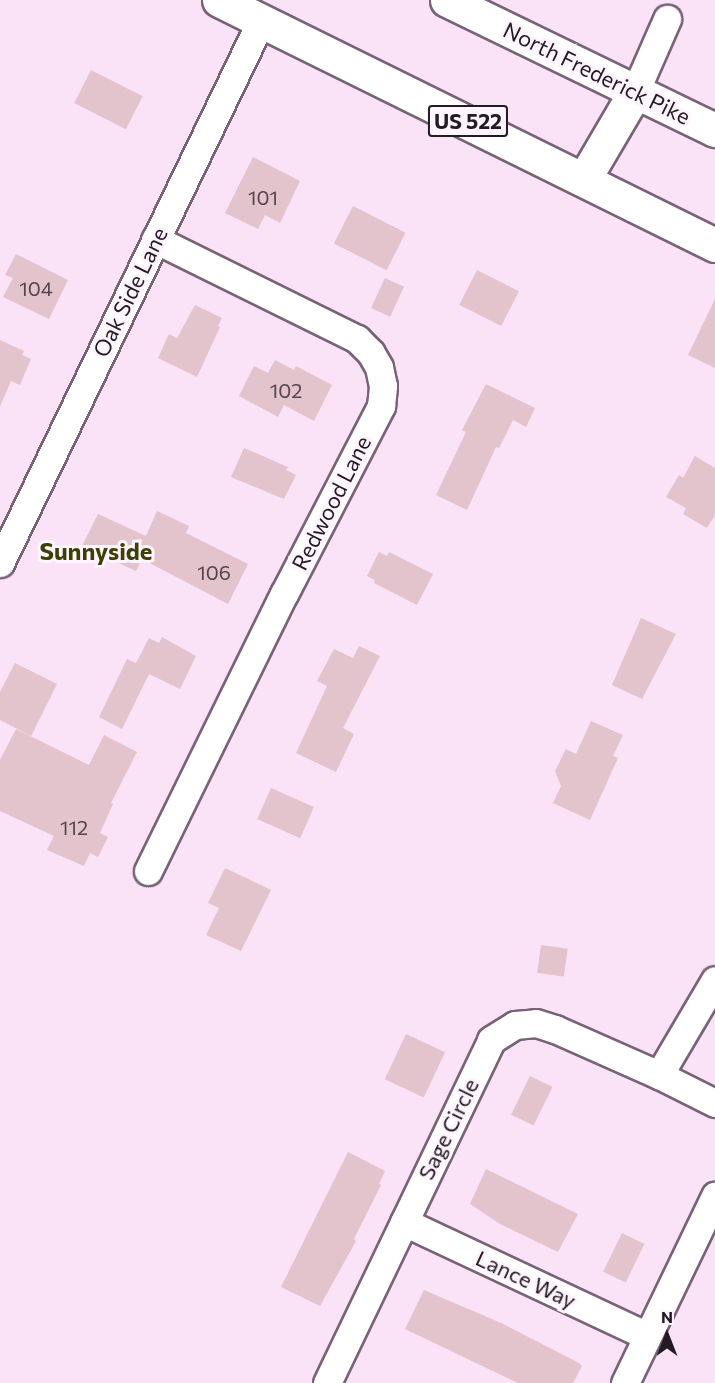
<!DOCTYPE html>
<style>
body{margin:0}
#map{position:relative;width:715px;height:1383px;overflow:hidden;background:#fae2f7;font-family:Commissioner,sans-serif}
div>[style]{position:absolute}
[style*='--x']{left:calc(var(--x)*1px);top:calc(var(--y)*1px);width:calc(var(--w)*1px);rotate:calc(var(--a)*1deg)}
.building>*{inset:0;background:#e3c3cc;transform-origin:0 0}
.roads{filter:drop-shadow(2px 0 #786376) drop-shadow(-2px 0 #786376) drop-shadow(0 2px #786376) drop-shadow(0 -2px #786376)}
.minor>*{height:27px;margin:-13.5px;padding:0 13.5px;transform-origin:13.5px;border-radius:13.5px;background:#fff}
.major>*{height:33px;margin:-16.5px;padding:0 16.5px;transform-origin:16.5px;border-radius:16.5px;background:#fff}
span{translate:-50% -50%;white-space:nowrap;text-align:center;line-height:1.15;-webkit-text-stroke:6px #fef4fd;paint-order:stroke}
.number-label{font-size:20px;color:#53444c}
.number-label span{-webkit-text-stroke-width:0}
.shield-label span{padding:2px 4px;background:#fef4fd;border:2px solid;border-radius:4px;-webkit-text-stroke-width:0}
.shield-label{font-size:21px;color:#231a22;font-weight:700}
.street-label{font-size:22px;color:#231a22}
.neighbourhood-label{font-size:24px;color:#3b4103;font-weight:700}
.north{position:absolute;left:637px;top:1305px;width:60px;height:60px;-webkit-text-stroke:4px #fef4fd;paint-order:stroke;rotate:0deg;font-size:16px;font-weight:700;line-height:24px;text-align:center;color:#231a22}
.north::after{content:'';display:block;margin:auto;width:21px;height:27px;background:#231a22;clip-path:polygon(50% 0,100% 100%,50% 72%,0 100%)}
</style>
<div id="map">
<div class="building">
<div style="left:91px;top:70px;width:58px;height:37px;rotate:27deg"></div>
<div style="clip-path:polygon(253px 157px,300px 181px,280px 223px,265px 215px,258px 229px,225px 213px)"></div>
<div style="left:353px;top:206px;width:59px;height:42px;rotate:27deg"></div>
<div style="clip-path:polygon(16px 254px,68px 280px,49px 319px,3px 297px,13px 278px,5px 275px)"></div>
<div style="left:477px;top:270px;width:47px;height:39px;rotate:27deg"></div>
<div style="left:385px;top:278px;width:21px;height:33px;rotate:25deg"></div>
<div style="clip-path:polygon(715px 299px,715px 368px,688px 355px)"></div>
<div style="clip-path:polygon(195px 305px,222px 318px,218px 326px,220px 327px,197px 377px,158px 358px,169px 334px,177px 338px)"></div>
<div style="clip-path:polygon(0 340px,24px 351px,22px 355px,31px 359px,20px 385px,11px 381px,0 406px)"></div>
<div style="clip-path:polygon(275px 360px,294px 370px,296px 366px,332px 385px,314px 421px,284px 405px,278px 417px,239px 396px,254px 366px,268px 373px)"></div>
<div style="clip-path:polygon(486px 384px,535px 408px,526px 427px,513px 420px,499px 448px,496px 447px,467px 510px,436px 495px,466px 432px,462px 430px)"></div>
<div style="clip-path:polygon(244px 448px,288px 467px,286px 470px,296px 475px,284px 499px,231px 477px)"></div>
<div style="clip-path:polygon(695px 456px,715px 468px,715px 515px,707px 528px,683px 514px,686px 508px,666px 497px,679px 475px,683px 478px)"></div>
<div style="clip-path:polygon(157px 511px,189px 526px,186px 533px,248px 564px,228px 604px,142px 559px,136px 571px,82px 546px,98px 514px,146px 536px)"></div>
<div style="clip-path:polygon(379px 552px,387px 556px,389px 552px,433px 574px,417px 605px,374px 583px,375px 580px,367px 576px)"></div>
<div style="clip-path:polygon(641px 618px,676px 634px,642px 699px,612px 685px)"></div>
<div style="clip-path:polygon(162px 637px,196px 656px,180px 689px,149px 674px,122px 729px,99px 717px,127px 659px,136px 663px,149px 638px,159px 643px)"></div>
<div style="clip-path:polygon(359px 646px,380px 656px,343px 728px,354px 734px,336px 772px,296px 753px,327px 686px,317px 681px,334px 649px,353px 658px)"></div>
<div style="clip-path:polygon(15px 663px,57px 684px,31px 736px,0 720px,0 692px)"></div>
<div style="clip-path:polygon(591px 721px,623px 735px,613px 756px,618px 758px,590px 820px,553px 803px,561px 786px,555px 771px,566px 749px,576px 754px)"></div>
<div style="clip-path:polygon(16px 729px,89px 765px,104px 735px,137px 752px,111px 803px,113px 804px,100px 833px,108px 837px,98px 857px,90px 853px,84px 866px,47px 850px,54px 836px,0 811px,0 760px)"></div>
<div style="left:271px;top:788px;width:47px;height:34px;rotate:24deg"></div>
<div style="clip-path:polygon(225px 868px,271px 890px,241px 951px,206px 935px,219px 908px,208px 903px)"></div>
<div style="left:541px;top:945px;width:27px;height:28px;rotate:8deg"></div>
<div style="left:406px;top:1034px;width:43px;height:50px;rotate:25deg"></div>
<div style="left:530px;top:1076px;width:25px;height:43px;rotate:26deg"></div>
<div style="clip-path:polygon(348px 1152px,385px 1171px,379px 1184px,381px 1185px,354px 1239px,356px 1241px,320px 1306px,281px 1287px)"></div>
<div style="clip-path:polygon(486px 1169px,578px 1214px,558px 1252px,500px 1224px,470px 1204px)"></div>
<div style="left:622px;top:1233px;width:25px;height:43px;rotate:26deg"></div>
<div style="clip-path:polygon(424px 1290px,501px 1323px,579px 1363px,582px 1366px,573px 1383px,518px 1383px,405px 1329px)"></div>
</div>
<div class="roads">
<div class="minor">
<div style="--x:635;--y:92;--w:80;--a:-66.3"></div>
<div style="--x:0;--y:563;--w:602;--a:-64.29"></div>
<div style="--x:148;--y:871;--w:309;--a:-63.9"></div>
<div style="--x:284;--y:594;--w:212;--a:-62.7"></div>
<div style="--x:381;--y:406;--w:20;--a:-84"></div>
<div style="--x:383;--y:386;--w:19;--a:-102"></div>
<div style="--x:379;--y:367;--w:16;--a:-120"></div>
<div style="--x:371;--y:353;--w:20;--a:-135"></div>
<div style="--x:357;--y:339;--w:225;--a:-153.7"></div>
<div style="--x:659;--y:1075;--w:110;--a:-59.5"></div>
<div style="--x:404;--y:1222;--w:268;--a:25.1"></div>
<div style="--x:327;--y:1383;--w:380;--a:-64.4"></div>
<div style="--x:491;--y:1040;--w:28;--a:-32"></div>
<div style="--x:515;--y:1025;--w:21;--a:-5"></div>
<div style="--x:536;--y:1023;--w:20;--a:18"></div>
<div style="--x:555;--y:1029;--w:114;--a:23.9"></div>
<div style="--x:659;--y:1075;--w:63;--a:26.6"></div>
<div style="--x:625;--y:1383;--w:208;--a:-64.3"></div>
</div>
<div class="major">
<div style="--x:219;--y:0;--w:553;--a:26.29"></div>
<div style="--x:447;--y:0;--w:298;--a:25.9"></div>
<div style="--x:584;--y:179;--w:101;--a:-59.6"></div>
</div>
</div>
<div class="number-label">
<span style="left:263px;top:197px">101</span>
<span style="left:36px;top:288px">104</span>
<span style="left:286px;top:390px">102</span>
<span style="left:214px;top:572px">106</span>
<span style="left:74px;top:827px">112</span>
</div>
<div class="shield-label">
<span style="left:468px;top:121px">US 522</span>
</div>
<div class="street-label">
<span style="left:597px;top:73px;rotate:26deg">North Frederick Pike</span>
<span style="left:130px;top:292px;rotate:-64deg">Oak Side Lane</span>
<span style="left:331px;top:503px;rotate:-63deg">Redwood Lane</span>
<span style="left:448px;top:1129px;rotate:-64deg">Sage Circle</span>
<span style="left:526px;top:1279px;rotate:25deg">Lance Way</span>
</div>
<div class="neighbourhood-label">
<span style="left:96px;top:551px">Sunnyside</span>
</div>
<div class="north">N</div>
</div>
